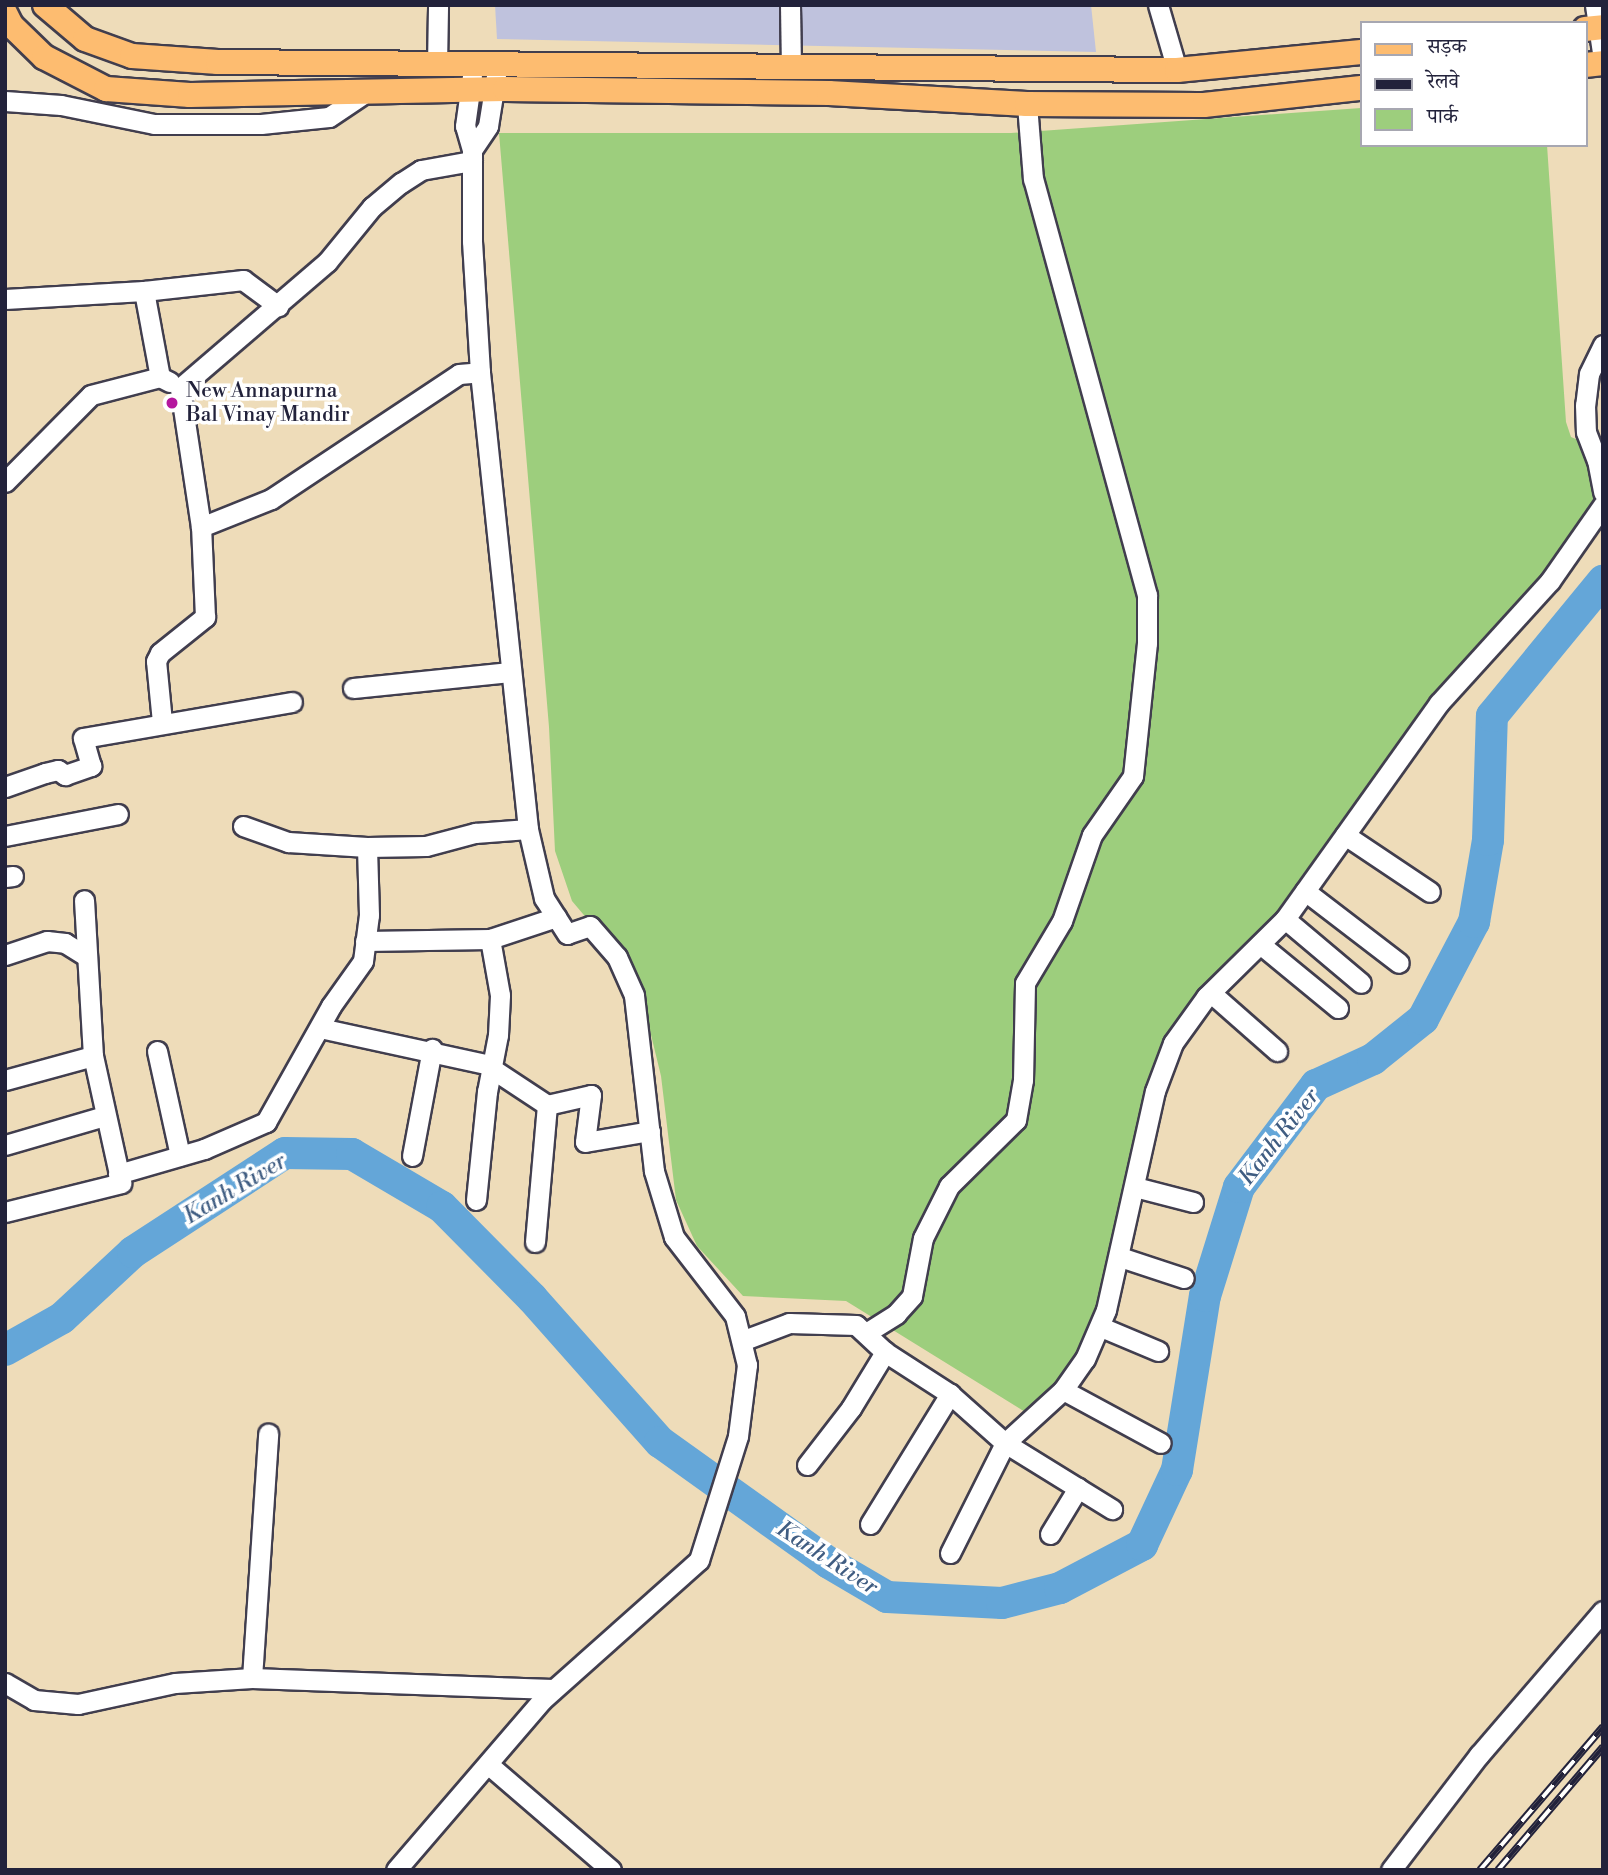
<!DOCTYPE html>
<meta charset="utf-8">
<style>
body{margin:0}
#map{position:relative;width:1608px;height:1875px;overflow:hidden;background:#eedcb9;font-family:"Libre Bodoni","Noto Serif Devanagari",serif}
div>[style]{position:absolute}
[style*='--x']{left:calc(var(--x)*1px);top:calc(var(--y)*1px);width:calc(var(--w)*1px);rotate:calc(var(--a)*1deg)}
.industrial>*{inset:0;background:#bfc2dd}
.green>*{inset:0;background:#9dce7d}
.river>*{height:32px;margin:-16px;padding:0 16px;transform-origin:16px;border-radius:16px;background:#64a6d8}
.roads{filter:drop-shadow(2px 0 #413e4e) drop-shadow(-2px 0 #413e4e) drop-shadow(0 2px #413e4e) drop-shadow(0 -2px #413e4e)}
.minor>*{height:19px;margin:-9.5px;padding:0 9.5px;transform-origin:9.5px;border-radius:9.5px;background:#fff}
.major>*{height:24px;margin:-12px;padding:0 12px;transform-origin:12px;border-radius:12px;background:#fdbc70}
.rail>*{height:8px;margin-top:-4px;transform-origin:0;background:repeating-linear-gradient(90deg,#fff 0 16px,#22223b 0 32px);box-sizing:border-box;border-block:2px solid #22223b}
.dots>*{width:19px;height:19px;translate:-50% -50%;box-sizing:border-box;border:4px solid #fff;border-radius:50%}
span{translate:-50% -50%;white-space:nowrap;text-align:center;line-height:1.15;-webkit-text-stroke:7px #fff;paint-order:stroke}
.poi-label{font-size:21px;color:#22223b}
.left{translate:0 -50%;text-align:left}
.water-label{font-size:23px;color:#405d82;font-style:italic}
.frame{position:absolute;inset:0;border:7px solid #22223b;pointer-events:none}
.legend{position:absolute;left:1360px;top:21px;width:228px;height:126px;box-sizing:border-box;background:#fff;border:2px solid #a7a7b1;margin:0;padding:9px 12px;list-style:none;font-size:21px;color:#22223b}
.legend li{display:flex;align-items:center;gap:14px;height:35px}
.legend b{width:35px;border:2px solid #a7a7b1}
</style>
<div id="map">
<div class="industrial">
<div style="clip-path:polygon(495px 5px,1091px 5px,1096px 52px,497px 39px)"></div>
</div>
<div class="green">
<div style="clip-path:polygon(1361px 108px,1361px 145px,1547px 145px,1566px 422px,1571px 437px,1585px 443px,1603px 513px,1477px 661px,1365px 814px,1190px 1020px,1166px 1084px,1108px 1325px,1030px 1415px,846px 1301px,743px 1296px,697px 1246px,676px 1200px,661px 1076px,644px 1006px,616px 953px,572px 901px,555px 851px,549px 727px,499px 133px,1011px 133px)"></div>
</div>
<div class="river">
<div style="--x:5;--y:1350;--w:65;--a:-29.3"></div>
<div style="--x:62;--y:1318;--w:97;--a:-42.9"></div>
<div style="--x:133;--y:1252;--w:181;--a:-33.1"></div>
<div style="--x:285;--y:1153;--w:67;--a:0.9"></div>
<div style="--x:352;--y:1154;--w:104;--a:30.5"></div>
<div style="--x:442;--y:1207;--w:128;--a:45.3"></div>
<div style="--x:532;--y:1298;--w:193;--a:48.4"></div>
<div style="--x:660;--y:1442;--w:208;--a:35.6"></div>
<div style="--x:829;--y:1563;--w:67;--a:30.4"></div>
<div style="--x:887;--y:1597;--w:115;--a:3"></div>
<div style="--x:1002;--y:1603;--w:60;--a:-14.5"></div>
<div style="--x:1060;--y:1588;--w:93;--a:-27.7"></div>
<div style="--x:1142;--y:1545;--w:83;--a:-65"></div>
<div style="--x:1177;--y:1470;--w:176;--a:-80.9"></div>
<div style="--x:1205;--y:1296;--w:114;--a:-72.7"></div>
<div style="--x:1239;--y:1187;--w:128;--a:-53"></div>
<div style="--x:1316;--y:1085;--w:63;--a:-24.5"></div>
<div style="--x:1373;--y:1059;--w:64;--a:-38.7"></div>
<div style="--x:1423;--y:1019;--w:110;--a:-62.3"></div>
<div style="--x:1474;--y:922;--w:83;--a:-80.3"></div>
<div style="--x:1488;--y:840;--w:124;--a:-88.2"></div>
<div style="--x:1492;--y:716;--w:175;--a:-50.6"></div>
</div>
<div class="roads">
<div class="minor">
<div style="--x:790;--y:5;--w:63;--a:89.1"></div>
<div style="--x:1158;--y:5;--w:68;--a:73.7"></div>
<div style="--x:1595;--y:5;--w:55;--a:81.6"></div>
<div style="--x:437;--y:65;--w:60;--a:-89"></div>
<div style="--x:5;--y:101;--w:56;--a:4.1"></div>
<div style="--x:61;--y:105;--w:95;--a:11.5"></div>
<div style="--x:154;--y:124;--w:107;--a:0"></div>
<div style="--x:261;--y:124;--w:68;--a:-5.9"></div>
<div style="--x:329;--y:117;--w:47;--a:-33.7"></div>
<div style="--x:472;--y:150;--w:29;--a:-56"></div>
<div style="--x:488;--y:126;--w:51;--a:-80.9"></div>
<div style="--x:144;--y:291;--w:100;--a:-6.3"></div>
<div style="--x:243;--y:280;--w:44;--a:36.6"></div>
<div style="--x:5;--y:299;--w:139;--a:-3.3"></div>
<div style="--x:144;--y:291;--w:87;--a:79.5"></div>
<div style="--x:1603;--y:345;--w:32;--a:116"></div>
<div style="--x:1589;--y:374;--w:31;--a:97"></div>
<div style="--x:1585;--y:405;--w:27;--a:88"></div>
<div style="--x:1586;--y:432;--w:30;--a:69"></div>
<div style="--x:1597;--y:460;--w:33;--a:79"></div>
<div style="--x:5;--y:482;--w:122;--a:-45.3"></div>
<div style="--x:91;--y:395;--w:71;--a:-14.6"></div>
<div style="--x:160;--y:377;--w:11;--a:27"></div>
<div style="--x:201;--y:527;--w:75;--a:-21.8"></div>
<div style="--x:271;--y:499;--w:226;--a:-33.6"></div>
<div style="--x:459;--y:374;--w:21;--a:-5"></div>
<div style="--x:353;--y:688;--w:158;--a:-5.8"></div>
<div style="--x:162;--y:722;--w:61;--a:-95.6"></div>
<div style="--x:156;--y:661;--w:9;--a:-63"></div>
<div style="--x:160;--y:653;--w:58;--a:-38.7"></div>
<div style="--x:205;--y:617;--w:90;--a:-92.5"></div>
<div style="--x:201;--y:527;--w:141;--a:-98.6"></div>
<div style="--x:180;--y:388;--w:194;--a:-40.6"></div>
<div style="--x:327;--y:262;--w:71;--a:-50.7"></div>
<div style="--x:372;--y:207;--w:38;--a:-40"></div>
<div style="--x:401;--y:183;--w:24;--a:-33"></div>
<div style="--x:421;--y:170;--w:52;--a:-10"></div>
<div style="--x:5;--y:787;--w:42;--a:-19.3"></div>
<div style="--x:45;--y:773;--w:13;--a:-13"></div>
<div style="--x:58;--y:770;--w:9;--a:36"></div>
<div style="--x:65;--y:775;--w:28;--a:-19"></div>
<div style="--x:91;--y:766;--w:29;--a:-106"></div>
<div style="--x:83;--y:738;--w:212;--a:-9.8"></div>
<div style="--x:243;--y:826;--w:48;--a:19.6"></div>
<div style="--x:288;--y:842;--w:79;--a:3.6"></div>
<div style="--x:1345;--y:835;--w:102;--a:33.8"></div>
<div style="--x:5;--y:836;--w:115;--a:-11"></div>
<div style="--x:5;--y:877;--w:8;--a:-7"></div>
<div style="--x:1305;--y:891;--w:118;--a:37.5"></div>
<div style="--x:1285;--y:919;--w:99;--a:40.1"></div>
<div style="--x:365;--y:941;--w:125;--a:-0.9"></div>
<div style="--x:490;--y:939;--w:70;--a:-18.4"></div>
<div style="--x:1260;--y:944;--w:101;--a:39.4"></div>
<div style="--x:5;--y:955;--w:44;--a:-18.4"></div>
<div style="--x:47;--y:941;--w:18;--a:6"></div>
<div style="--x:65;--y:943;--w:26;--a:32"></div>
<div style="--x:1211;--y:993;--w:88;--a:41.3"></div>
<div style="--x:320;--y:1028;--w:174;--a:12.3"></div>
<div style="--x:157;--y:1051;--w:107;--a:77.6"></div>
<div style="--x:494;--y:1070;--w:64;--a:33.4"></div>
<div style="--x:547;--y:1105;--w:45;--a:-12.8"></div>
<div style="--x:591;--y:1095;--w:47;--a:97.3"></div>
<div style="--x:585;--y:1142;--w:66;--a:-9.6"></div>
<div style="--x:5;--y:1080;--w:91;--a:-15.3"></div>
<div style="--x:5;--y:1145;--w:104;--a:-16.2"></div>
<div style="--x:412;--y:1156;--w:109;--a:-79.4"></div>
<div style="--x:118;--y:1174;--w:90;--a:-16.2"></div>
<div style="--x:204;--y:1149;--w:68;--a:-23.5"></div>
<div style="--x:266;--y:1122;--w:133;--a:-60.7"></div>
<div style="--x:331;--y:1006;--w:55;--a:-54.6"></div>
<div style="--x:363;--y:961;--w:46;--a:-82.6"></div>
<div style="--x:369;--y:915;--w:68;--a:-91.7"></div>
<div style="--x:367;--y:847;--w:59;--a:-1"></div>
<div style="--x:426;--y:846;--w:51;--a:-14.9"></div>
<div style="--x:475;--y:833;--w:53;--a:-4.3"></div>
<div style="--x:1135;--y:1187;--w:60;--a:14.5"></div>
<div style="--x:476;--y:1200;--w:109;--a:-84.2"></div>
<div style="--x:487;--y:1092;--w:58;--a:-79.1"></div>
<div style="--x:498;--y:1035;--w:40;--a:-87.1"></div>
<div style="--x:500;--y:995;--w:57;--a:-100.1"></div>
<div style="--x:5;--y:1212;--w:120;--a:-14"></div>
<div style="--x:121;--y:1183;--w:130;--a:-102.4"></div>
<div style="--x:93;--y:1056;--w:156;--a:-93.3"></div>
<div style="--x:535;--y:1242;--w:138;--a:-85"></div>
<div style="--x:1120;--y:1257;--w:67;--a:18.2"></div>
<div style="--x:1101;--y:1327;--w:62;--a:22.8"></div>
<div style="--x:866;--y:1333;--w:36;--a:-32"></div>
<div style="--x:896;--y:1314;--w:24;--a:-48"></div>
<div style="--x:912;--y:1296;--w:59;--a:-79.3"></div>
<div style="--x:923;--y:1238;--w:58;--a:-63.4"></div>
<div style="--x:949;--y:1186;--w:94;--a:-44.6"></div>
<div style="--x:1016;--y:1120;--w:41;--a:-80.1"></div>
<div style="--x:1023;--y:1080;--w:97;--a:-88.8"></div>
<div style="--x:1025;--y:983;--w:72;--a:-59.2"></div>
<div style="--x:1062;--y:921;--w:91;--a:-70.8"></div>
<div style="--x:1092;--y:835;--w:72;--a:-55.2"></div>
<div style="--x:1133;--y:776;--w:134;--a:-84"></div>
<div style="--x:1147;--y:643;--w:48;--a:-90"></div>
<div style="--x:1147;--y:595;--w:431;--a:-105.3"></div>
<div style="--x:1033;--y:179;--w:75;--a:-94.6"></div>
<div style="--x:744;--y:1340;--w:48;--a:-20.7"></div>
<div style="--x:789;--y:1323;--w:67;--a:1.7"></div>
<div style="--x:856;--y:1325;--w:40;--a:43"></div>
<div style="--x:885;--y:1352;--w:77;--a:32.9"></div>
<div style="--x:950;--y:1394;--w:74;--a:41.7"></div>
<div style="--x:1005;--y:1443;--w:79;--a:-42.4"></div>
<div style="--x:1063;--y:1390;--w:38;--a:-55"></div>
<div style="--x:1085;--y:1359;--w:53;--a:-66.8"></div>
<div style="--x:1106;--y:1310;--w:224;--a:-77.4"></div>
<div style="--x:1155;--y:1091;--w:51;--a:-69.4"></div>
<div style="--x:1173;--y:1043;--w:57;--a:-54.3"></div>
<div style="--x:1206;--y:997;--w:111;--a:-44.6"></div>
<div style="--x:1285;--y:919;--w:265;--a:-54.5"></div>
<div style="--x:1439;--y:703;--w:165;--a:-47.7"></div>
<div style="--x:1550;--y:581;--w:93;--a:-55.1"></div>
<div style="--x:1063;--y:1390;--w:111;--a:28.4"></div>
<div style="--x:807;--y:1465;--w:72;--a:-52.3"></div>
<div style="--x:851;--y:1408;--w:66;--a:-58.7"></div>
<div style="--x:870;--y:1524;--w:153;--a:-58.4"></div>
<div style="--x:1050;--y:1534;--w:54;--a:-58.7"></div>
<div style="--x:950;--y:1553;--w:123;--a:-63.4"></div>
<div style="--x:1005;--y:1443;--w:126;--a:31.7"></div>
<div style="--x:252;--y:1678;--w:245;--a:-86.2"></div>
<div style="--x:5;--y:1683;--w:34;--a:30"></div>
<div style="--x:34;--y:1700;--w:44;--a:5.2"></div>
<div style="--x:78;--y:1704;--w:99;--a:-12.2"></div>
<div style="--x:175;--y:1683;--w:77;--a:-3.7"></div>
<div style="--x:252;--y:1678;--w:301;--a:2.1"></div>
<div style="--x:489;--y:1765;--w:161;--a:40.7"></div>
<div style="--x:396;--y:1870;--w:224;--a:-49.3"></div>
<div style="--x:542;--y:1700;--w:210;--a:-41.7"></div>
<div style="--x:699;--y:1560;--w:130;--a:-72.5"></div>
<div style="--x:738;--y:1436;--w:72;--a:-82.8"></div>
<div style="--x:747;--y:1365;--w:50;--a:-103.8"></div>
<div style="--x:735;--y:1316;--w:100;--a:-127.7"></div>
<div style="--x:674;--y:1237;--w:69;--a:-106.9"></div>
<div style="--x:654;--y:1171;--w:177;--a:-96.5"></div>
<div style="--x:634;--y:995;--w:42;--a:-114.1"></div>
<div style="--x:617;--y:957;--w:41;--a:-131.1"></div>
<div style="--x:590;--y:926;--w:24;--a:161"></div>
<div style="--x:567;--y:934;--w:43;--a:-122.6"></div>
<div style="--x:544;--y:898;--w:71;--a:-103.1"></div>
<div style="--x:528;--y:829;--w:460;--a:-96"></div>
<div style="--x:480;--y:372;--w:131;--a:-93.5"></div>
<div style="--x:472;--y:241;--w:91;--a:-90"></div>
<div style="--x:472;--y:150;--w:25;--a:-106"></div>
<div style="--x:465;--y:126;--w:50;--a:-82"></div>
<div style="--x:1391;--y:1870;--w:145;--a:-52.6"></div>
<div style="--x:1479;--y:1755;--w:190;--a:-49.3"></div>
</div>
<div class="major">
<div style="--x:45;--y:5;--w:52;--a:40.4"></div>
<div style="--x:85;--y:39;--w:50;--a:19.9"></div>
<div style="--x:132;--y:56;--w:86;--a:4"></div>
<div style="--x:218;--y:62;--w:959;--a:0.48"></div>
<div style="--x:1177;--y:70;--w:185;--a:-5.6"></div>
<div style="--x:5;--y:13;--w:13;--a:63"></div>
<div style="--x:11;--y:25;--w:46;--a:44.1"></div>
<div style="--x:44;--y:57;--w:70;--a:27.3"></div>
<div style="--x:106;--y:89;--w:84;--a:4.1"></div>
<div style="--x:190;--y:95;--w:315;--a:-1.1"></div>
<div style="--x:505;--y:89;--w:324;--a:0.7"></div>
<div style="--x:829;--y:93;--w:198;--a:3.2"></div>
<div style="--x:1027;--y:104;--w:177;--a:0.3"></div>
<div style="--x:1204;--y:105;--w:158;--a:-6.2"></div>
<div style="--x:1585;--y:29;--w:18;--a:-6"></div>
<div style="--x:1585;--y:65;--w:18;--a:-6"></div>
</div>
</div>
<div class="rail">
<div style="--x:1480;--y:1870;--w:189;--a:-49.3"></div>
<div style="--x:1498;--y:1870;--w:162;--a:-49.5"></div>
</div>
<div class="dots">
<div style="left:172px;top:403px;background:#b5179e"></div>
</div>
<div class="poi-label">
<span class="left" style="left:186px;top:403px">New Annapurna<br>Bal Vinay Mandir</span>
</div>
<div class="water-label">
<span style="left:1279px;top:1137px;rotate:-52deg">Kanh River</span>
<span style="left:235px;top:1189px;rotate:-31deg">Kanh River</span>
<span style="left:827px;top:1558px;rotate:33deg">Kanh River</span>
</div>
<div class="frame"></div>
<ul class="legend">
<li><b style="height:9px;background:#fdbc70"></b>सड़क</li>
<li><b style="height:9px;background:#22223b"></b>रेलवे</li>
<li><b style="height:19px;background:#9dce7d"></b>पार्क</li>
</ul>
</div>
